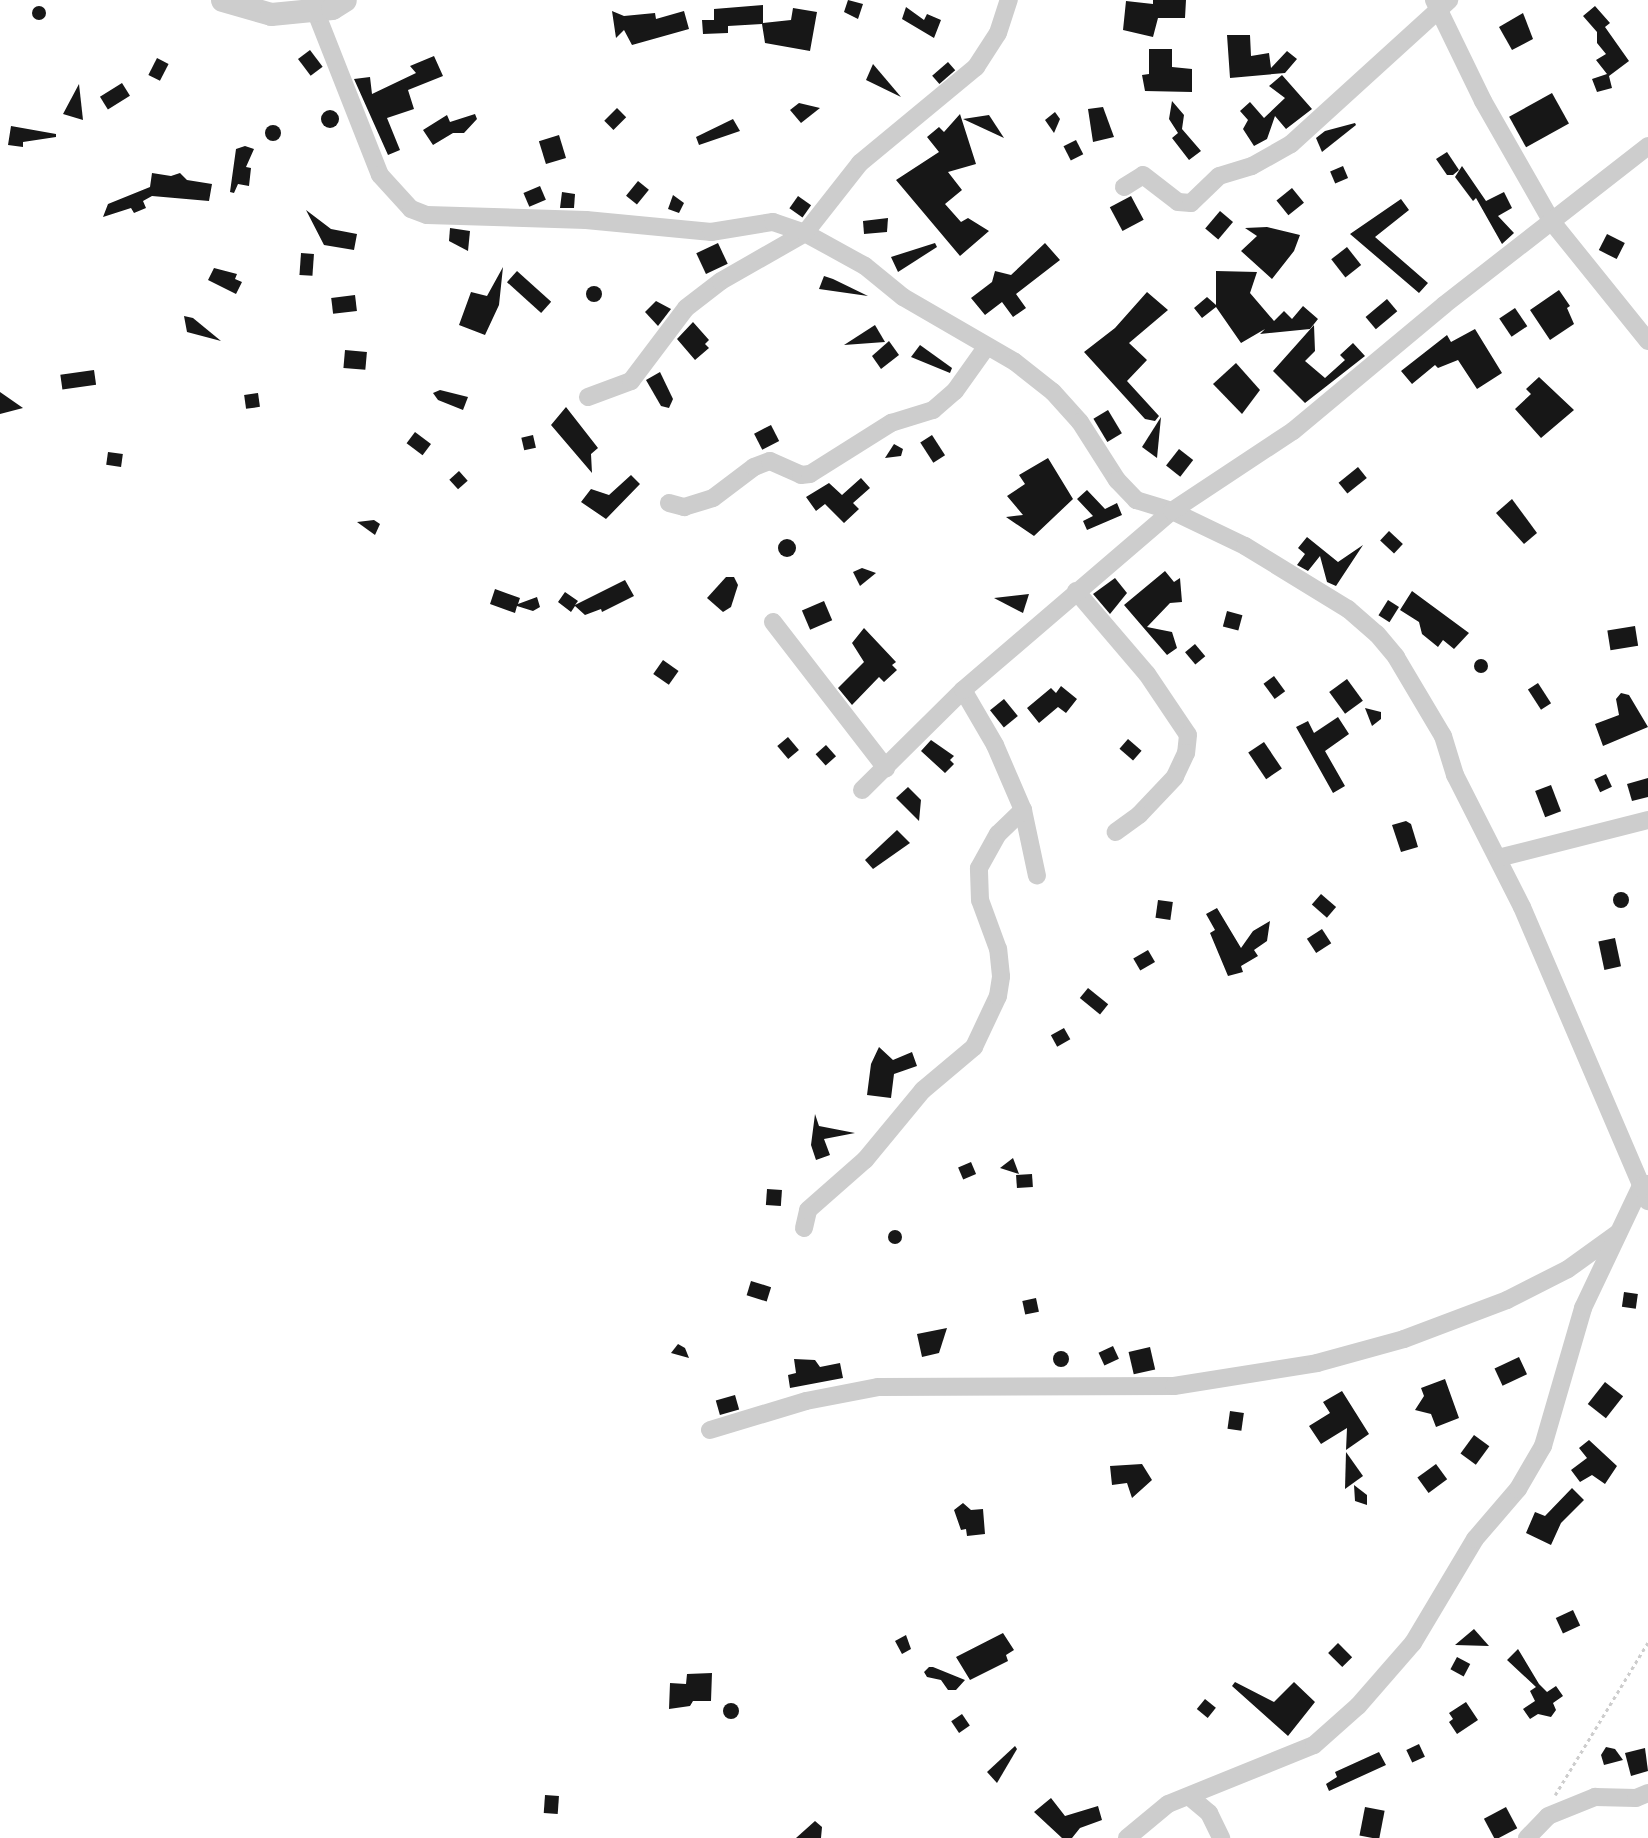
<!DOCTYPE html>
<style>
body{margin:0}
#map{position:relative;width:1648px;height:1838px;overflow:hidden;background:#fff;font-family:Jost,sans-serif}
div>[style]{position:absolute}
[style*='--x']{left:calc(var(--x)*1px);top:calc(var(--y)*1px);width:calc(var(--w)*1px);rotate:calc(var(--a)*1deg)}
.building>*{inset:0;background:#171717;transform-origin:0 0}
.round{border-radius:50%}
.path>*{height:2.5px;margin-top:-1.25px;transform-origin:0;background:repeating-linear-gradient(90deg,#cdcdcd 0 3.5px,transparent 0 7px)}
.minor>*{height:18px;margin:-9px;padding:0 9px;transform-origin:9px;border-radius:9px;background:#cdcdcd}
.tertiary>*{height:23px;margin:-11.5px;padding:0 11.5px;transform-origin:11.5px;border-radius:11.5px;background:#cdcdcd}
span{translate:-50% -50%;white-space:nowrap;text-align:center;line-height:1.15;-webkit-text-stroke:7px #fff;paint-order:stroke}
</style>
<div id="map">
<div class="building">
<div style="clip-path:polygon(848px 0,863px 4px,858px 19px,844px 12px)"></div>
<div style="clip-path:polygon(1153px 0,1186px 0,1185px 18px,1158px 18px,1153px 37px,1123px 30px,1126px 1px,1153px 4px)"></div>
<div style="clip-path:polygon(763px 5px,763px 23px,791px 20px,793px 8px,817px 12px,810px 51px,765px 43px,762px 24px,728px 26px,728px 33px,703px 34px,702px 20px,714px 20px,714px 9px)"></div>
<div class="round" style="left:32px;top:6px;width:14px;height:14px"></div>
<div style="clip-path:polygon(1595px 6px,1610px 23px,1605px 27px,1629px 61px,1609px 76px,1612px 88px,1597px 92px,1592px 79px,1607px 74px,1596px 60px,1606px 54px,1597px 43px,1597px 32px,1583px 16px)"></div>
<div style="clip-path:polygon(906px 7px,924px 20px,927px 14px,941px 20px,934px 38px,902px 19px)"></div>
<div style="clip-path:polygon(612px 11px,624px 16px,655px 13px,656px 19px,684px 11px,689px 29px,632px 45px,624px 30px,616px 38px)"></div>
<div style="clip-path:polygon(1523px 13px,1533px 39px,1512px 50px,1499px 27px)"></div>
<div style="clip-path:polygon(1227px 35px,1250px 35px,1251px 56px,1269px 53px,1271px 68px,1287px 51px,1297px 59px,1285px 73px,1230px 78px)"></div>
<div style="clip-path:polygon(1149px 49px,1172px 49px,1172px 67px,1192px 69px,1192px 92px,1145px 91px,1142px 75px,1149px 74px)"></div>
<div style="left:310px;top:50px;width:21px;height:15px;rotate:53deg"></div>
<div style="clip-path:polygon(434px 56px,443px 76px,408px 90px,414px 109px,387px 118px,400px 150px,388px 155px,354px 79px,370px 77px,372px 94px,416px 73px,410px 66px)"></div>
<div style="left:157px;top:58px;width:13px;height:19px;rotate:27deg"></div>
<div style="left:948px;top:62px;width:11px;height:21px;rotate:49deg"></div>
<div style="clip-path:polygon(873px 64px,901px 97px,866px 80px)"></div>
<div style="clip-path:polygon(1282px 75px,1312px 109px,1286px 129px,1275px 116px,1267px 139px,1254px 146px,1243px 129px,1248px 120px,1240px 111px,1250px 102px,1264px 118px,1285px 98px,1269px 86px)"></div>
<div style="left:122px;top:83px;width:15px;height:26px;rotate:58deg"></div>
<div style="clip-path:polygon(79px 84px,83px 120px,63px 114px)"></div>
<div style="left:1552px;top:93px;width:35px;height:49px;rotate:61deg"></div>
<div style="clip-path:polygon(1172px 101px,1184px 115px,1182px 129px,1201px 151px,1189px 160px,1172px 138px,1178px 133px,1169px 119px)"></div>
<div style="clip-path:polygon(799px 103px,820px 108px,801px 123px,790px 110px)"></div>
<div style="clip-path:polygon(1103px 107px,1114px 137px,1093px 142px,1088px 109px)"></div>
<div style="left:617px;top:108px;width:13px;height:18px;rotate:45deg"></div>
<div class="round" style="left:321px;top:110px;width:18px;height:18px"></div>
<div style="clip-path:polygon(1055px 112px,1060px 119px,1054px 133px,1045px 120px)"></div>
<div style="clip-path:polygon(475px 114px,477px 119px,464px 133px,453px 133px,433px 145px,423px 130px,447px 115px,450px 122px)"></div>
<div style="clip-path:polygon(960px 114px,976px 164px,948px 172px,962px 190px,945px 204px,961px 222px,968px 218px,989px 231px,960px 256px,896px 180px,939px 152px,927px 137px,939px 127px,944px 132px)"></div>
<div style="clip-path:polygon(989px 115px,1004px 138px,963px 119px)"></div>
<div style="clip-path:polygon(733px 119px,740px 131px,699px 145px,696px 137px)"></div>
<div style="clip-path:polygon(1355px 123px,1356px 125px,1322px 152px,1316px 138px,1325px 131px)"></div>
<div class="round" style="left:265px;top:125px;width:16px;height:16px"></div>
<div style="clip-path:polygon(11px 126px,56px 134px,56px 137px,23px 142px,23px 147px,8px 145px)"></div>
<div style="left:559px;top:135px;width:24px;height:21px;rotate:73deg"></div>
<div style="left:1076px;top:140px;width:16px;height:14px;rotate:63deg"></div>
<div style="clip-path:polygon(245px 146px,254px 149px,246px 167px,251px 168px,249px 186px,238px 184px,234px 193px,230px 192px,236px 149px)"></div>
<div style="clip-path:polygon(1447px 152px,1459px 170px,1453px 175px,1447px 175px,1436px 159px)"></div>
<div style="left:1343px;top:166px;width:13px;height:14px;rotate:67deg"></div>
<div style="clip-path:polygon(1462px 166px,1486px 201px,1504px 192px,1512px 208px,1498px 216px,1514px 233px,1502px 244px,1476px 198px,1473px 201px,1455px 177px)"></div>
<div style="clip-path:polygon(152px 173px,171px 176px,180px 173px,187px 180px,212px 184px,209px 201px,152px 196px,143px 201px,146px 208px,134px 213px,131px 208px,103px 217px,108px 204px,150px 187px)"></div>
<div style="left:638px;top:181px;width:14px;height:19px;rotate:39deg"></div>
<div style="left:540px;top:186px;width:15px;height:18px;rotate:67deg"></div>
<div style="left:1292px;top:188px;width:19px;height:20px;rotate:51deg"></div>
<div style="clip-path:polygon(562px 192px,575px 194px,574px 208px,560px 208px)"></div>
<div style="clip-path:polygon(673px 195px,684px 203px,679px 213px,668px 209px)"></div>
<div style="left:798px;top:196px;width:16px;height:15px;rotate:35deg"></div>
<div style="left:1131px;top:196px;width:27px;height:24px;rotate:62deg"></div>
<div style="clip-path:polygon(1401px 199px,1409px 210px,1375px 237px,1428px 283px,1419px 293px,1350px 234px)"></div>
<div style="clip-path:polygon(306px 210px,331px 229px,357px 234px,354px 250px,324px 245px)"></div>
<div style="left:1220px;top:211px;width:17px;height:23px;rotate:40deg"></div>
<div style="clip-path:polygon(888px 218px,887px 232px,864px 234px,863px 221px)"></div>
<div style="clip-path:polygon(1267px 227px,1300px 235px,1294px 251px,1272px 279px,1241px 251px,1257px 236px,1245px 228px)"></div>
<div style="clip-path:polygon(450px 228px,470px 231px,468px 251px,449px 241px)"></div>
<div style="left:1607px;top:234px;width:20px;height:18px;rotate:27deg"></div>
<div style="left:718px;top:243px;width:23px;height:24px;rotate:65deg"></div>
<div style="clip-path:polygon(935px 243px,937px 247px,898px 272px,891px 257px)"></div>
<div style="clip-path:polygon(1045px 243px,1060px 260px,1016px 294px,1026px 308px,1013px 317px,1002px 302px,985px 315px,971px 298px,992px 282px,995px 271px,1011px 275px)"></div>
<div style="left:1347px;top:247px;width:23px;height:20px;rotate:52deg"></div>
<div style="left:301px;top:253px;width:13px;height:22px;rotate:4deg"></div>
<div style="clip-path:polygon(503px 267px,499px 305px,485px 335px,459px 325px,471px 292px,487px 296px)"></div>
<div style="clip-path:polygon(214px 268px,237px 274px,235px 279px,242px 282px,236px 294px,208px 280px)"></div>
<div style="left:517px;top:271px;width:46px;height:15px;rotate:42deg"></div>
<div style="clip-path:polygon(1216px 271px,1257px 272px,1250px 293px,1274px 321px,1284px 311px,1292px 319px,1303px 306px,1318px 319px,1310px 329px,1260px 334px,1265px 329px,1241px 343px,1216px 307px,1202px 318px,1194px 308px,1207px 297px,1216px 305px)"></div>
<div style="clip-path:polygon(824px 276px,833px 279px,868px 296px,819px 289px)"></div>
<div class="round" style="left:586px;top:286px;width:16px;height:16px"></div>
<div style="clip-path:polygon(1559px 290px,1570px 306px,1567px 308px,1574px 324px,1550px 340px,1530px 310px)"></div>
<div style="clip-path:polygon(1147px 292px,1168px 310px,1129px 343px,1147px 360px,1127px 381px,1159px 416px,1155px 421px,1145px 419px,1084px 352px,1115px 328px)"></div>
<div style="left:355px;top:295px;width:16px;height:24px;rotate:83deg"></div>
<div style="left:1387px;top:299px;width:16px;height:28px;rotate:50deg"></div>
<div style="clip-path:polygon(656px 301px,671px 309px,658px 326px,645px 312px)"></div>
<div style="left:1515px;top:308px;width:22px;height:19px;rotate:56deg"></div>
<div style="clip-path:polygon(184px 316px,193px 318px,221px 341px,187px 332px)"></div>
<div style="clip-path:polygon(693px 322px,709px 340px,705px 344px,709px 348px,695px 360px,677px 339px)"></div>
<div style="clip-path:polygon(875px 325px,885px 342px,844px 345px)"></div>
<div style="clip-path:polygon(1314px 325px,1315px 351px,1305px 361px,1325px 378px,1345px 360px,1340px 355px,1353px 343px,1365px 356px,1305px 403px,1273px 371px)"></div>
<div style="clip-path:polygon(1475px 329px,1502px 373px,1477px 389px,1458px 360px,1438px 368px,1435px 365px,1412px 384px,1401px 371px,1447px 335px,1451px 342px)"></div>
<div style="clip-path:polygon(889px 341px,899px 355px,881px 369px,872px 356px)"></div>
<div style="clip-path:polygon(920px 345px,952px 368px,950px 373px,911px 357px)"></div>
<div style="left:345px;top:350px;width:22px;height:18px;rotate:5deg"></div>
<div style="clip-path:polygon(1236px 363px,1260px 390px,1242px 414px,1213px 384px)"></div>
<div style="left:94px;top:370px;width:15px;height:34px;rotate:82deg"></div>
<div style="clip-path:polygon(660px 372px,673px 399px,669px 408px,661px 406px,646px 380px)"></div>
<div style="clip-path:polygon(1539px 377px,1574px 410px,1541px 438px,1515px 409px,1531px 394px,1526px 389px)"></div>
<div style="clip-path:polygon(440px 390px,468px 397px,463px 410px,438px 400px,433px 393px)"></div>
<div style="clip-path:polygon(0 392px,23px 408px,0 414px)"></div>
<div style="left:258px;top:393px;width:14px;height:14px;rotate:82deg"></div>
<div style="clip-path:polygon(566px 407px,598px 448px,591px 454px,592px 473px,551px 425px)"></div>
<div style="left:1108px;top:410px;width:27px;height:17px;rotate:59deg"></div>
<div style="clip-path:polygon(1161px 417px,1157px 458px,1142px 447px)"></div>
<div style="left:771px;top:425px;width:18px;height:19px;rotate:63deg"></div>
<div style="left:415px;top:432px;width:20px;height:14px;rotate:37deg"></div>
<div style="left:533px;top:435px;width:13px;height:12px;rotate:77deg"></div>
<div style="left:932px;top:435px;width:24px;height:14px;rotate:57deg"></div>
<div style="clip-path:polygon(894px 444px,903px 449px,901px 456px,885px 458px)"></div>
<div style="left:1179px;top:449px;width:18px;height:21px;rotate:38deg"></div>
<div style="left:108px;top:452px;width:15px;height:13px;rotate:8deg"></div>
<div style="clip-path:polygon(1048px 458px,1073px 499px,1034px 536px,1006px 517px,1023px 515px,1007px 496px,1025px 484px,1019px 475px)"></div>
<div style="left:1358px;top:467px;width:14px;height:25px;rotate:51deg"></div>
<div style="left:459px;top:471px;width:13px;height:13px;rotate:48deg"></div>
<div style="clip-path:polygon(631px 475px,640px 484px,606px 519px,581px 502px,591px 489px,609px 495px)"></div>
<div style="clip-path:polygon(861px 478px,870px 488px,853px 503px,859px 509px,844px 523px,825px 504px,816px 511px,806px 497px,829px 483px,842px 495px)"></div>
<div style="clip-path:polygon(1087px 490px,1105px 509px,1117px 503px,1122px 515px,1087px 530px,1083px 521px,1093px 516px,1077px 499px)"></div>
<div style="clip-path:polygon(1512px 499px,1537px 533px,1524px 544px,1496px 513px)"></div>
<div style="clip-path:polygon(374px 520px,380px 524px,375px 535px,357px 522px)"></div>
<div style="left:1389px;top:531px;width:19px;height:13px;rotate:43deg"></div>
<div style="clip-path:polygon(1307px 537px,1338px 562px,1363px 545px,1336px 586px,1327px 582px,1320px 556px,1308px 571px,1297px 565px,1305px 554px,1298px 548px)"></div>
<div class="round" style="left:778px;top:539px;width:18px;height:18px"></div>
<div style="clip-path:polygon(862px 568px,876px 573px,860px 586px,853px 572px)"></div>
<div style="clip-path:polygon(1165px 571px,1174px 582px,1180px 578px,1182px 602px,1170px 603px,1147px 627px,1172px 632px,1177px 648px,1167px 655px,1124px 605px)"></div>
<div style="clip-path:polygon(726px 577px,734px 577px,738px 585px,731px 607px,723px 612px,707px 598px)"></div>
<div style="clip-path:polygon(1115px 578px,1127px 593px,1110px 614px,1093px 594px)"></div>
<div style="clip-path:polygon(625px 580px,634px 596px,602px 612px,601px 609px,585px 615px,575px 606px,571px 612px,558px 602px,565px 592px,578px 601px,575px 605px)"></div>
<div style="clip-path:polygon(495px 589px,520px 598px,518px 604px,537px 597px,540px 607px,533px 611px,517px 606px,515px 613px,490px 604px)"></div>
<div style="clip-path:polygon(1412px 591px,1469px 633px,1454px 649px,1443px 640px,1438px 647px,1422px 634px,1419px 622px,1400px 610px)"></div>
<div style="clip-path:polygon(1029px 594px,1023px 613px,994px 598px)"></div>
<div style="left:1388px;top:600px;width:13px;height:18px;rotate:32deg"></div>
<div style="left:824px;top:601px;width:21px;height:24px;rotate:67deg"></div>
<div style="left:1227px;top:611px;width:16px;height:16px;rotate:15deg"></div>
<div style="left:1635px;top:626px;width:20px;height:28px;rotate:81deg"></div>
<div style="clip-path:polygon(864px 628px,896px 662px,892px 665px,897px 670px,884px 682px,879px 677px,852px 705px,838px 688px,864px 662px,852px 643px)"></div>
<div style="left:1195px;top:644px;width:16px;height:13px;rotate:50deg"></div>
<div class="round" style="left:1474px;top:659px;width:14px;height:14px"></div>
<div style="left:663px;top:660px;width:19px;height:17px;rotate:35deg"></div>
<div style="left:1274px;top:676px;width:19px;height:13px;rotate:54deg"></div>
<div style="left:1347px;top:679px;width:27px;height:22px;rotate:54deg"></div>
<div style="left:1538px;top:683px;width:24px;height:12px;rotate:57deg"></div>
<div style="clip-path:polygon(1061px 686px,1077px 699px,1066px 713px,1058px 707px,1039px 723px,1027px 708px,1051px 688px,1056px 693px)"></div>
<div style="clip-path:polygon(1621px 693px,1629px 695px,1648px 727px,1603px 746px,1595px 724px,1619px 715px,1616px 699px)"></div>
<div style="left:1004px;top:699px;width:22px;height:18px;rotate:51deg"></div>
<div style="clip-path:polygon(1365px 708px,1381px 712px,1381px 719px,1372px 726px)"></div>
<div style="clip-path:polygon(1338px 717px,1349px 734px,1325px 751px,1345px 786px,1333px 793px,1296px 727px,1308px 721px,1314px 733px)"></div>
<div style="left:788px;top:737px;width:17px;height:14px;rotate:50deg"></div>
<div style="left:1128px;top:739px;width:18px;height:13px;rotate:41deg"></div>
<div style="clip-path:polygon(931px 740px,954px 756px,950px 760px,954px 764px,945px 773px,921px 751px)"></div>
<div style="left:1264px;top:742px;width:32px;height:19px;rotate:56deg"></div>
<div style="left:826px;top:745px;width:15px;height:14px;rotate:48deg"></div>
<div style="left:1606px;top:774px;width:14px;height:13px;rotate:65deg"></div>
<div style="clip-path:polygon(1648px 778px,1648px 797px,1632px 801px,1627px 784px)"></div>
<div style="left:1551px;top:785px;width:28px;height:17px;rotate:69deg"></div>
<div style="clip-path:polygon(908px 787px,921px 800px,919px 821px,896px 798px)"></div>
<div style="clip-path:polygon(1406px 821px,1411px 824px,1418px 847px,1401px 852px,1392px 825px)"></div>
<div style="clip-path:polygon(897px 830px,910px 843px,873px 869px,865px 860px)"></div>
<div class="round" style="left:1613px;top:892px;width:16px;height:16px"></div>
<div style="left:1321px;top:894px;width:20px;height:14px;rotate:41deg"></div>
<div style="left:1158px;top:900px;width:15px;height:18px;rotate:8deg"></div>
<div style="clip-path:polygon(1217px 908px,1241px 948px,1253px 931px,1270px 921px,1267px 941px,1254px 950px,1258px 956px,1241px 966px,1243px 972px,1228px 976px,1210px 933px,1215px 930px,1206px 914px)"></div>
<div style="left:1322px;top:929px;width:17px;height:18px;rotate:57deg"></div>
<div style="left:1615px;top:938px;width:29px;height:17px;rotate:78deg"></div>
<div style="left:1148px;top:950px;width:14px;height:17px;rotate:60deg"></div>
<div style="left:1088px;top:988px;width:26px;height:13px;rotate:39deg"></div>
<div style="left:1064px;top:1028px;width:13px;height:15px;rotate:61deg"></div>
<div style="clip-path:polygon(879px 1047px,893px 1060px,912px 1052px,917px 1066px,894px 1074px,891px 1098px,867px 1095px,871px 1064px)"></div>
<div style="clip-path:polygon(815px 1114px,819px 1126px,855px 1133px,824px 1139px,830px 1155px,816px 1160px,811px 1145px)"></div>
<div style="clip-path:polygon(1013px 1158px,1019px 1174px,1000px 1168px)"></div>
<div style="left:971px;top:1162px;width:13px;height:14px;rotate:67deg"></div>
<div style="left:1032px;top:1174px;width:13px;height:16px;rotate:86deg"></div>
<div style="left:767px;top:1189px;width:15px;height:16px;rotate:4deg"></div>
<div class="round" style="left:888px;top:1230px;width:14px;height:14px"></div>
<div style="left:751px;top:1281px;width:21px;height:15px;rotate:17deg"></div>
<div style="left:1624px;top:1292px;width:14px;height:15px;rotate:8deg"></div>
<div style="left:1036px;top:1298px;width:14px;height:14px;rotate:78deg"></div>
<div style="clip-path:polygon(947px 1328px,939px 1353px,922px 1357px,917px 1334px)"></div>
<div style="clip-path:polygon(678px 1344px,685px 1348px,689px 1358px,671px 1353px)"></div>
<div style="left:1113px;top:1346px;width:14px;height:16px;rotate:65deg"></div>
<div style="left:1150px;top:1347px;width:23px;height:22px;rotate:77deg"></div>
<div class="round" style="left:1053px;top:1351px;width:16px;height:16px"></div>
<div style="left:1519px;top:1357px;width:19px;height:27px;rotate:65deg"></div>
<div style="clip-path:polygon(794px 1359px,815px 1360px,820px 1367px,840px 1363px,843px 1378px,790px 1388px,788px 1375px,796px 1373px)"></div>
<div style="clip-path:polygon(1445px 1379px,1459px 1418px,1436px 1427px,1431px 1414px,1415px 1410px,1424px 1396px,1421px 1388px)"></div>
<div style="left:1605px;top:1382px;width:23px;height:28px;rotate:38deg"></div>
<div style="clip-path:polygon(1342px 1391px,1369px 1434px,1346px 1450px,1347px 1428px,1321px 1444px,1309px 1426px,1330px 1413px,1323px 1402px)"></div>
<div style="left:735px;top:1395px;width:15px;height:20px;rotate:74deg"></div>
<div style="left:1230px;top:1411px;width:14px;height:18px;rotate:8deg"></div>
<div style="left:1474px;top:1435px;width:19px;height:23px;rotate:36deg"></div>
<div style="clip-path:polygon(1589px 1440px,1617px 1466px,1605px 1484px,1592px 1475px,1580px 1482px,1571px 1470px,1587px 1458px,1579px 1448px)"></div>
<div style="clip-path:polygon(1346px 1452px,1363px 1476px,1345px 1489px)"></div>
<div style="clip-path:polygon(1142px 1464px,1152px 1480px,1132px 1498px,1127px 1483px,1112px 1485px,1110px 1466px)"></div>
<div style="left:1436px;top:1464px;width:19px;height:23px;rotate:54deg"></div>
<div style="clip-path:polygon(1354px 1485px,1367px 1495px,1367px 1505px,1355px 1501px)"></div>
<div style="clip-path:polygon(1572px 1488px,1584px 1500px,1561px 1523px,1551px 1545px,1526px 1533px,1535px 1512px,1545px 1516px)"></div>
<div style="clip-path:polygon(963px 1503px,971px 1510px,983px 1509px,985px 1534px,967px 1536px,966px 1529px,961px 1530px,954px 1510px)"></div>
<div style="left:1573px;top:1610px;width:17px;height:19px;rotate:65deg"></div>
<div style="clip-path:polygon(1474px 1629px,1489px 1646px,1455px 1645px)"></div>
<div style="clip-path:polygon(1003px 1633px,1014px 1650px,1006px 1655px,1008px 1661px,970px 1680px,956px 1657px)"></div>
<div style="clip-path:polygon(906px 1635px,911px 1649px,902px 1654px,895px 1641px)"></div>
<div style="left:1338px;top:1643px;width:20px;height:14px;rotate:45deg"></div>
<div style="clip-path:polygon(1518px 1649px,1539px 1684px,1547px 1692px,1556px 1686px,1563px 1696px,1553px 1703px,1556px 1710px,1551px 1717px,1538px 1714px,1530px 1719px,1523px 1709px,1535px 1701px,1530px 1691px,1536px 1687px,1507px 1660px)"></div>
<div style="left:1457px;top:1657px;width:15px;height:14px;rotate:28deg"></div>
<div style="clip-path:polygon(929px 1667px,933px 1667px,965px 1680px,956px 1690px,948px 1690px,941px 1680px,927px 1677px,924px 1672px)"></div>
<div style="clip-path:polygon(712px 1673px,711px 1701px,693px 1701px,690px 1706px,669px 1709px,670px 1683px,686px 1684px,687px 1674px)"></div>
<div style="clip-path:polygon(1235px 1682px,1274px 1702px,1294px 1682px,1315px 1702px,1288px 1736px,1232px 1686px)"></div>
<div style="left:1205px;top:1699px;width:14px;height:13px;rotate:39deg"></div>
<div style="clip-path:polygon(1466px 1702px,1478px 1720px,1457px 1734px,1449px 1722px,1453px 1719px,1449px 1713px)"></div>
<div class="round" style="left:723px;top:1703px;width:16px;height:16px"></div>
<div style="left:962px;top:1714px;width:14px;height:13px;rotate:56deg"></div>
<div style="left:1419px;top:1744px;width:14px;height:14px;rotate:65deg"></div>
<div style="clip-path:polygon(1015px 1746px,1017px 1749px,997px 1783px,987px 1772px)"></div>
<div style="clip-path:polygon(1606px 1747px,1615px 1749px,1623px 1760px,1604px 1765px,1601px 1755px)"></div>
<div style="clip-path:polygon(1645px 1748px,1648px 1771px,1631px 1776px,1625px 1753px)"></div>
<div style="clip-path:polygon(1379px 1752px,1386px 1765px,1329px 1791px,1326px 1784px,1337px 1777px,1335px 1772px)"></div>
<div style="left:545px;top:1795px;width:14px;height:18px;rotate:4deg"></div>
<div style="clip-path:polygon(1051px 1798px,1065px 1816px,1098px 1806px,1102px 1820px,1080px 1828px,1072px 1838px,1062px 1838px,1034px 1812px)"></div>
<div style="left:1365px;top:1807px;width:20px;height:29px;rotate:11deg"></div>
<div style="left:1506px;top:1807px;width:24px;height:25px;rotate:62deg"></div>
<div style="clip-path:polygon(815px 1821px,822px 1827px,821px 1838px,796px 1838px)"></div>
</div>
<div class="path">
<div style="--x:1555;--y:1795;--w:179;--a:-58.7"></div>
</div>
<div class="minor">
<div style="--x:1434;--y:0;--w:112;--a:64.1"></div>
<div style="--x:1483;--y:101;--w:139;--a:60.3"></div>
<div style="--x:1552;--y:222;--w:153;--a:51.1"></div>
<div style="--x:315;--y:10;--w:177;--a:68.5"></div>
<div style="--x:380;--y:175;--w:46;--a:47.6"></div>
<div style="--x:411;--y:209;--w:17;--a:21"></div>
<div style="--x:427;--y:215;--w:159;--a:1.8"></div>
<div style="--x:586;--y:220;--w:126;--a:5.5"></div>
<div style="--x:711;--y:232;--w:63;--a:-9.2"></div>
<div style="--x:773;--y:222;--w:34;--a:19"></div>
<div style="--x:805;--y:233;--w:68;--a:28.8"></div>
<div style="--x:865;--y:266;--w:49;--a:39.2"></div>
<div style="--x:903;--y:297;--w:129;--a:30.1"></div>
<div style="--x:1015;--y:362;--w:48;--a:38.3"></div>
<div style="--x:1053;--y:392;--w:40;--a:48"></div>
<div style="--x:1080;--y:422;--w:69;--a:57.5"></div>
<div style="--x:1117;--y:480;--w:28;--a:46"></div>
<div style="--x:1136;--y:500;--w:38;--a:17"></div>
<div style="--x:1172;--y:511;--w:81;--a:25.6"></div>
<div style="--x:1245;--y:546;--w:121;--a:31.5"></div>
<div style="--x:1348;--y:609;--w:38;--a:41"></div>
<div style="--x:1377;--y:634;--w:30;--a:50"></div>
<div style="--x:1396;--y:657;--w:92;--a:59.3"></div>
<div style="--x:1443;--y:736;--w:41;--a:72.9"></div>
<div style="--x:1455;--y:775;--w:148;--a:63.1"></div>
<div style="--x:1522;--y:907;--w:320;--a:66.8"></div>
<div style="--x:1124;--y:187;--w:22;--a:-32"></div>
<div style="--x:1143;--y:175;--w:44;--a:37.6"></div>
<div style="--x:1178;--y:202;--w:13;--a:4"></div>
<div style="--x:1191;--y:203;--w:39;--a:-44"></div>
<div style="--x:1219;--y:176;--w:34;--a:-17"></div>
<div style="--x:1252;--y:166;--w:45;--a:-29.4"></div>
<div style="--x:1291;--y:144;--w:214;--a:-42.3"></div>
<div style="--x:588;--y:397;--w:46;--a:-20.4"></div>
<div style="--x:631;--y:381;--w:91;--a:-53"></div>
<div style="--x:686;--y:308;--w:44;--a:-37.6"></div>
<div style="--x:721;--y:281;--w:97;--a:-29.7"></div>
<div style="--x:805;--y:233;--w:89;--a:-51.8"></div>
<div style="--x:860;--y:163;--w:151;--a:-39.6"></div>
<div style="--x:976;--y:67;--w:40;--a:-57.1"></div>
<div style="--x:998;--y:33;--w:35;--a:-72"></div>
<div style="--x:669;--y:503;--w:16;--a:15"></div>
<div style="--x:684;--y:507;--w:30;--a:-17"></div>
<div style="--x:713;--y:498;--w:51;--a:-37.1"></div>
<div style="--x:754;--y:467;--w:17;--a:-21"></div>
<div style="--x:770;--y:461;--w:34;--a:24"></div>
<div style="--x:801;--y:475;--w:9;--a:-6"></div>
<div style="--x:810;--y:474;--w:96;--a:-32.2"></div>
<div style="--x:891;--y:423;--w:44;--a:-17.2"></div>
<div style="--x:933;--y:410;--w:29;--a:-41"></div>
<div style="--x:955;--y:391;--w:55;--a:-54.6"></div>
<div style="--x:1076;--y:591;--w:109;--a:49.5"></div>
<div style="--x:1147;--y:674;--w:73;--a:56.1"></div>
<div style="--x:1188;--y:735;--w:18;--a:96"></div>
<div style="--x:1186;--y:753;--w:26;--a:115"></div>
<div style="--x:1175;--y:777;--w:52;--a:133.5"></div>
<div style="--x:1139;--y:815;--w:29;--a:144"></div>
<div style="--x:773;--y:622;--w:185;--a:52.3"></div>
<div style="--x:963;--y:690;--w:64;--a:59.8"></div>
<div style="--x:995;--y:745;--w:71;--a:66.7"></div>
<div style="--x:1023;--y:810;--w:67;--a:78"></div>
<div style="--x:862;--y:790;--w:142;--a:-44.7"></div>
<div style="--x:963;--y:690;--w:275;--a:-40.6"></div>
<div style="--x:1172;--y:511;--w:145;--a:-33.5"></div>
<div style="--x:1293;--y:431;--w:197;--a:-39.8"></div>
<div style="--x:1444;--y:305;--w:259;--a:-37.9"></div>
<div style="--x:1498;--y:858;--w:155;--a:-14.2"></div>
<div style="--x:804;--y:1228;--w:18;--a:-77"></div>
<div style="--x:808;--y:1210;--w:76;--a:-41.3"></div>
<div style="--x:865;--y:1160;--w:91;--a:-50.4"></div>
<div style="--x:923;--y:1090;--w:67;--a:-40.1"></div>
<div style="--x:974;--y:1047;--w:56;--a:-64.8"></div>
<div style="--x:998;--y:996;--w:20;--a:-81"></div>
<div style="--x:1001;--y:976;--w:27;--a:-96"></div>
<div style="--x:998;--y:949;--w:52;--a:-110.2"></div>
<div style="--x:980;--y:900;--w:32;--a:-92"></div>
<div style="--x:979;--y:868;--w:39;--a:-61"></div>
<div style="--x:998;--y:834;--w:35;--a:-44"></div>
<div style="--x:710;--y:1430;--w:100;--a:-16.8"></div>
<div style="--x:806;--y:1401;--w:73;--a:-11"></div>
<div style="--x:878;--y:1387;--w:296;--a:-0.2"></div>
<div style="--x:1174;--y:1386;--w:145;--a:-9.1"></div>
<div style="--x:1317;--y:1363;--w:90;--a:-15.4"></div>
<div style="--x:1404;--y:1339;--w:110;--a:-20.7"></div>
<div style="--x:1507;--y:1300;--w:68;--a:-26.9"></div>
<div style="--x:1568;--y:1269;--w:62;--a:-35.8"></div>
<div style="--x:1190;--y:1797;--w:25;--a:40"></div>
<div style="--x:1209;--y:1813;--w:28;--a:64"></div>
<div style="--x:1127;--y:1838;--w:53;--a:-39.7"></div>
<div style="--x:1168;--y:1804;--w:157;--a:-22"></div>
<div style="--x:1314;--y:1745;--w:59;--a:-41.6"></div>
<div style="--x:1358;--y:1706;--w:84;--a:-48.9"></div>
<div style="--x:1413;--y:1643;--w:121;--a:-59.2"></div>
<div style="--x:1475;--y:1539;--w:66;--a:-49.3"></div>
<div style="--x:1518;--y:1489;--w:50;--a:-59.8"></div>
<div style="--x:1543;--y:1446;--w:144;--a:-73.8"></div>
<div style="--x:1583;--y:1308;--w:133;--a:-64.6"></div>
<div style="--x:1640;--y:1188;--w:8;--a:-30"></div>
<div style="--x:1527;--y:1838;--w:30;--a:-46"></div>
<div style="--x:1548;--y:1816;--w:51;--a:-22"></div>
<div style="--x:1595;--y:1797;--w:41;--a:1.4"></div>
<div style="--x:1636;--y:1798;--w:13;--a:-23"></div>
</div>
<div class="tertiary">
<div style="--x:222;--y:0;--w:51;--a:15.9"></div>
<div style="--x:271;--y:14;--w:61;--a:-5.6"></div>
<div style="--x:332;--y:8;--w:15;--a:-32"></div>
</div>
</div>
